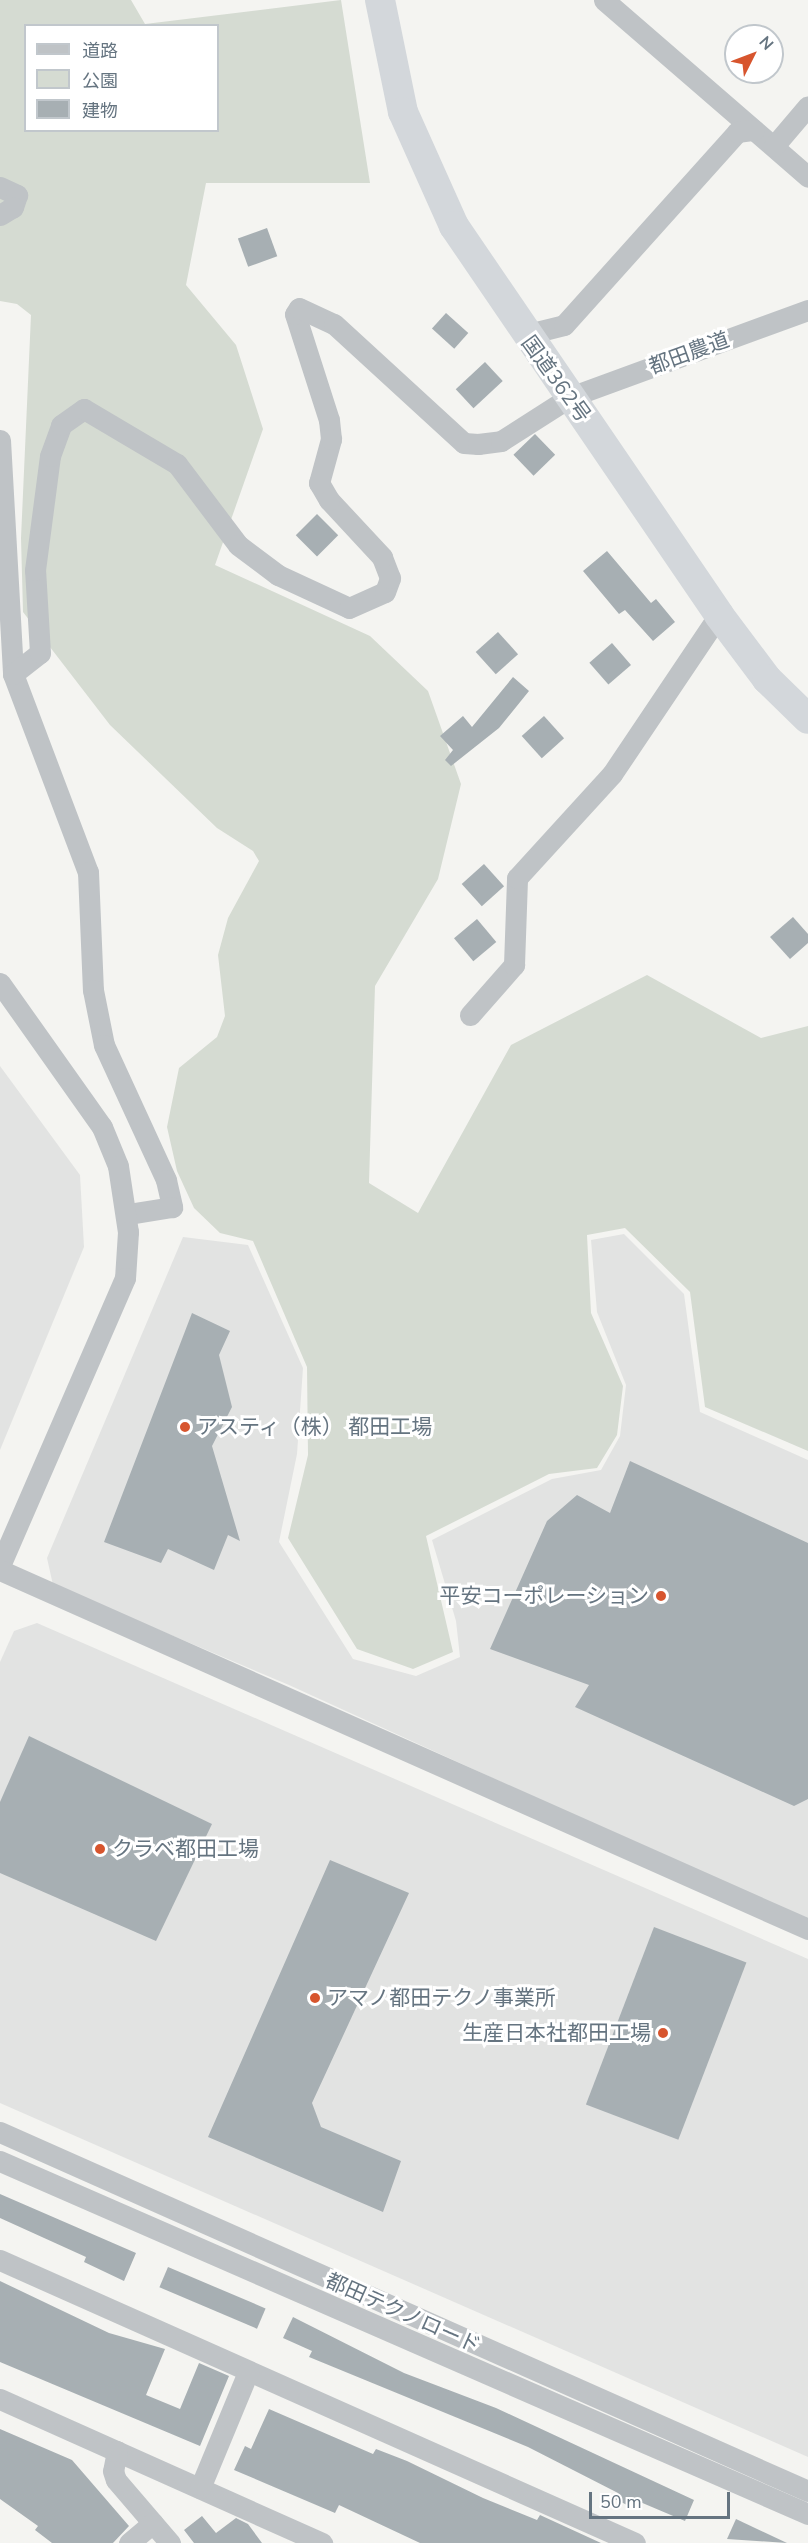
<!DOCTYPE html>
<meta charset="utf-8">
<style>
body{margin:0}
#map{position:relative;width:808px;height:2543px;overflow:hidden;background:#f4f4f1;font-family:"Nunito Sans","Noto Sans JP",sans-serif}
div>[style]{position:absolute}
[style*='--x']{left:calc(var(--x)*1px);top:calc(var(--y)*1px);width:calc(var(--w)*1px);rotate:calc(var(--a)*1deg)}
.built>*{inset:0;background:#e2e3e2}
.green>*{inset:0;background:#d5dbd2}
.building>*{inset:0;background:#a7afb3;transform-origin:0 0}
.minor>*{height:21px;margin:-10.5px;padding:0 10.5px;transform-origin:10.5px;border-radius:10.5px;background:#bfc3c6}
.highway>*{height:30px;margin:-15px;padding:0 15px;transform-origin:15px;border-radius:15px;background:#d3d7db}
.dots>*{width:16px;height:16px;translate:-50% -50%;box-sizing:border-box;border:3px solid #fff;border-radius:50%}
span{translate:-50% -50%;white-space:nowrap;text-align:center;line-height:1.15;-webkit-text-stroke:6px #fff;paint-order:stroke}
.street-label{font-size:21px;color:#657480}
.poi-label{font-size:21px;color:#657480}
.left{translate:0 -50%;text-align:left}
.right{translate:-100% -50%;text-align:right}
.legend{position:absolute;left:24px;top:24px;width:195px;height:108px;box-sizing:border-box;background:#fff;border:2px solid #c1c7cc;margin:0;padding:8px 10px;list-style:none;font-size:18px;color:#657480}
.legend li{display:flex;align-items:center;gap:12px;height:30px}
.legend b{width:30px;border:2px solid #c1c7cc}
.north{position:absolute;left:724px;top:24px;width:60px;height:60px;box-sizing:border-box;background:#fff;border:2px solid #c1c7cc;border-radius:50%;rotate:48deg;font-size:16px;font-weight:700;line-height:24px;text-align:center;color:#657480}
.north::after{content:'';display:block;margin:auto;width:21px;height:27px;background:#d7552e;clip-path:polygon(50% 0,100% 100%,50% 72%,0 100%)}
.scale{position:absolute;left:589px;top:2492px;width:141px;height:27px;box-sizing:border-box;border:3px solid #657480;border-top:0;padding-left:8px;font-size:18px;line-height:21px;white-space:nowrap;color:#657480;-webkit-text-stroke:4px #fff;paint-order:stroke}
</style>
<div id="map">
<div class="built">
<div style="clip-path:polygon(0 1066px,80px 1175px,84px 1247px,0 1450px)"></div>
<div style="clip-path:polygon(624px 1234px,684px 1294px,700px 1412px,808px 1460px,808px 1922px,289px 1685px,53px 1585px,47px 1558px,183px 1237px,248px 1245px,303px 1368px,297px 1454px,279px 1542px,353px 1659px,416px 1676px,460px 1657px,456px 1621px,432px 1540px,552px 1479px,601px 1470px,620px 1436px,626px 1385px,597px 1312px,591px 1240px)"></div>
<div style="clip-path:polygon(37px 1623px,808px 1959px,808px 2457px,0 2103px,0 1662px,14px 1631px)"></div>
</div>
<div class="green">
<div style="clip-path:polygon(evenodd,0 0,131px 0,145px 24px,341px 0,370px 183px,206px 183px,186px 285px,236px 345px,263px 429px,215px 565px,370px 636px,428px 691px,461px 784px,438px 879px,375px 986px,369px 1183px,418px 1213px,511px 1045px,647px 975px,761px 1038px,808px 1026px,808px 1451px,705px 1407px,690px 1292px,625px 1228px,587px 1235px,591px 1313px,623px 1386px,617px 1435px,597px 1468px,549px 1474px,426px 1536px,453px 1652px,413px 1669px,357px 1649px,288px 1538px,308px 1455px,307px 1367px,253px 1241px,220px 1233px,194px 1208px,177px 1171px,167px 1127px,179px 1068px,217px 1037px,225px 1016px,218px 955px,228px 918px,259px 861px,253px 851px,217px 828px,110px 725px,23px 612px,21px 538px,31px 315px,17px 304px,0 301px,0 0,26px 26px,218px 26px,218px 130px,26px 130px,26px 26px)"></div>
</div>
<div class="building">
<div style="left:267px;top:228px;width:30px;height:31px;rotate:70deg"></div>
<div style="left:446px;top:313px;width:30px;height:21px;rotate:42deg"></div>
<div style="left:485px;top:362px;width:26px;height:40px;rotate:47deg"></div>
<div style="left:535px;top:434px;width:29px;height:30px;rotate:46deg"></div>
<div style="left:317px;top:514px;width:30px;height:30px;rotate:45deg"></div>
<div style="clip-path:polygon(607px 551px,651px 603px,656px 599px,675px 622px,653px 641px,625px 610px,619px 614px,583px 571px)"></div>
<div style="left:498px;top:632px;width:30px;height:30px;rotate:48deg"></div>
<div style="left:612px;top:643px;width:29px;height:30px;rotate:49deg"></div>
<div style="clip-path:polygon(513px 677px,529px 691px,499px 728px,451px 766px,445px 760px,453px 750px,440px 736px,463px 716px,472px 727px)"></div>
<div style="left:544px;top:716px;width:30px;height:30px;rotate:48deg"></div>
<div style="left:484px;top:864px;width:30px;height:30px;rotate:48deg"></div>
<div style="clip-path:polygon(793px 917px,808px 934px,808px 943px,790px 959px,770px 937px)"></div>
<div style="left:477px;top:919px;width:30px;height:30px;rotate:50deg"></div>
<div style="clip-path:polygon(192px 1313px,230px 1331px,219px 1355px,232px 1407px,212px 1446px,240px 1541px,228px 1535px,214px 1570px,168px 1549px,161px 1563px,104px 1542px)"></div>
<div style="clip-path:polygon(630px 1461px,808px 1543px,808px 1799px,794px 1806px,575px 1707px,589px 1685px,490px 1649px,547px 1521px,577px 1495px,610px 1513px)"></div>
<div style="clip-path:polygon(29px 1736px,212px 1824px,156px 1941px,0 1873px,0 1802px)"></div>
<div style="clip-path:polygon(330px 1860px,409px 1893px,312px 2103px,321px 2127px,401px 2161px,383px 2212px,208px 2137px)"></div>
<div style="left:654px;top:1927px;width:99px;height:190px;rotate:21deg"></div>
<div style="clip-path:polygon(0 2194px,136px 2253px,124px 2281px,84px 2262px,86px 2257px,0 2218px)"></div>
<div style="left:168px;top:2267px;width:106px;height:22px;rotate:23deg"></div>
<div style="clip-path:polygon(0 2281px,109px 2333px,165px 2349px,146px 2395px,180px 2409px,199px 2363px,229px 2376px,200px 2446px,0 2362px)"></div>
<div style="clip-path:polygon(293px 2317px,404px 2373px,496px 2408px,694px 2500px,685px 2521px,633px 2499px,629px 2506px,615px 2499px,618px 2493px,528px 2447px,309px 2357px,312px 2351px,283px 2338px)"></div>
<div style="clip-path:polygon(269px 2409px,373px 2454px,376px 2449px,407px 2461px,483px 2498px,537px 2520px,540px 2515px,601px 2543px,420px 2543px,339px 2505px,335px 2513px,234px 2470px,245px 2446px,251px 2449px)"></div>
<div style="clip-path:polygon(0 2429px,72px 2460px,129px 2526px,113px 2543px,52px 2543px,35px 2530px,38px 2526px,0 2499px)"></div>
<div style="clip-path:polygon(202px 2516px,216px 2533px,236px 2518px,248px 2524px,262px 2543px,194px 2543px,184px 2530px)"></div>
<div style="clip-path:polygon(736px 2519px,787px 2543px,727px 2539px)"></div>
</div>
<div class="minor">
<div style="--x:604;--y:0;--w:270;--a:40.9"></div>
<div style="--x:774;--y:146;--w:52;--a:-49.6"></div>
<div style="--x:0;--y:187;--w:19;--a:25"></div>
<div style="--x:17;--y:195;--w:13;--a:108"></div>
<div style="--x:13;--y:207;--w:15;--a:148"></div>
<div style="--x:524;--y:335;--w:41;--a:-14"></div>
<div style="--x:564;--y:325;--w:259;--a:-48.1"></div>
<div style="--x:737;--y:132;--w:17;--a:-7"></div>
<div style="--x:0;--y:440;--w:234;--a:86.8"></div>
<div style="--x:13;--y:674;--w:212;--a:69.3"></div>
<div style="--x:88;--y:872;--w:118;--a:87.6"></div>
<div style="--x:93;--y:990;--w:56;--a:78.7"></div>
<div style="--x:104;--y:1045;--w:149;--a:65.3"></div>
<div style="--x:166;--y:1180;--w:28;--a:77"></div>
<div style="--x:172;--y:1207;--w:45;--a:171"></div>
<div style="--x:13;--y:674;--w:34;--a:-38"></div>
<div style="--x:40;--y:653;--w:83;--a:-93.4"></div>
<div style="--x:35;--y:570;--w:115;--a:-82.5"></div>
<div style="--x:50;--y:456;--w:33;--a:-70"></div>
<div style="--x:61;--y:425;--w:28;--a:-35"></div>
<div style="--x:84;--y:409;--w:108;--a:30.6"></div>
<div style="--x:177;--y:464;--w:101;--a:53"></div>
<div style="--x:238;--y:545;--w:50;--a:36.9"></div>
<div style="--x:278;--y:575;--w:78;--a:24.9"></div>
<div style="--x:349;--y:608;--w:39;--a:-24"></div>
<div style="--x:385;--y:592;--w:15;--a:-70"></div>
<div style="--x:390;--y:578;--w:22;--a:-111"></div>
<div style="--x:382;--y:557;--w:78;--a:-132.9"></div>
<div style="--x:329;--y:500;--w:20;--a:-120"></div>
<div style="--x:319;--y:483;--w:46;--a:-74.7"></div>
<div style="--x:331;--y:439;--w:19;--a:-96"></div>
<div style="--x:329;--y:420;--w:111;--a:-107.8"></div>
<div style="--x:295;--y:314;--w:7;--a:-56"></div>
<div style="--x:299;--y:308;--w:38;--a:25"></div>
<div style="--x:334;--y:324;--w:176;--a:42.5"></div>
<div style="--x:464;--y:443;--w:14;--a:4"></div>
<div style="--x:478;--y:444;--w:23;--a:-7"></div>
<div style="--x:501;--y:441;--w:82;--a:-32.5"></div>
<div style="--x:570;--y:397;--w:253;--a:-20.1"></div>
<div style="--x:0;--y:983;--w:176;--a:54.7"></div>
<div style="--x:102;--y:1127;--w:42;--a:67.7"></div>
<div style="--x:118;--y:1166;--w:67;--a:81.4"></div>
<div style="--x:128;--y:1232;--w:46;--a:93.7"></div>
<div style="--x:125;--y:1278;--w:314;--a:113.5"></div>
<div style="--x:470;--y:1015;--w:67;--a:-48.7"></div>
<div style="--x:514;--y:965;--w:87;--a:-88"></div>
<div style="--x:517;--y:878;--w:141;--a:-47.6"></div>
<div style="--x:612;--y:774;--w:192;--a:-56.1"></div>
<div style="--x:0;--y:1570;--w:884;--a:23.96"></div>
<div style="--x:0;--y:2132;--w:884;--a:23.96"></div>
<div style="--x:0;--y:2161;--w:882;--a:23.6"></div>
<div style="--x:0;--y:2260;--w:695;--a:24.02"></div>
<div style="--x:0;--y:2399;--w:353;--a:24.1"></div>
<div style="--x:117;--y:2451;--w:20;--a:101"></div>
<div style="--x:113;--y:2471;--w:9;--a:72"></div>
<div style="--x:116;--y:2480;--w:83;--a:49.4"></div>
<div style="--x:200;--y:2488;--w:126;--a:-67.5"></div>
<div style="--x:129;--y:2543;--w:31;--a:-40"></div>
</div>
<div class="highway">
<div style="--x:380;--y:0;--w:114;--a:78.4"></div>
<div style="--x:403;--y:112;--w:125;--a:65.9"></div>
<div style="--x:454;--y:226;--w:471;--a:55.7"></div>
<div style="--x:719;--y:615;--w:80;--a:53.1"></div>
<div style="--x:767;--y:679;--w:57;--a:44.3"></div>
</div>
<div class="dots">
<div style="left:185px;top:1427px;background:#d7552e"></div>
<div style="left:661px;top:1596px;background:#d7552e"></div>
<div style="left:100px;top:1849px;background:#d7552e"></div>
<div style="left:315px;top:1998px;background:#d7552e"></div>
<div style="left:663px;top:2033px;background:#d7552e"></div>
</div>
<div class="street-label">
<span style="left:689px;top:353px;rotate:-20deg">都田農道</span>
<span style="left:556px;top:379px;rotate:54deg">国道362号</span>
<span style="left:403px;top:2313px;rotate:24deg">都田テクノロード</span>
</div>
<div class="poi-label">
<span class="left" style="left:197px;top:1427px">アスティ（株） 都田工場</span>
<span class="right" style="left:649px;top:1596px">平安コーポレーション</span>
<span class="left" style="left:112px;top:1849px">クラベ都田工場</span>
<span class="left" style="left:327px;top:1998px">アマノ都田テクノ事業所</span>
<span class="right" style="left:651px;top:2033px">生産日本社都田工場</span>
</div>
<ul class="legend">
<li><b style="height:8px;background:#bfc3c6"></b>道路</li>
<li><b style="height:16px;background:#d5dbd2"></b>公園</li>
<li><b style="height:16px;background:#a7afb3"></b>建物</li>
</ul>
<div class="north">N</div>
<div class="scale">50 m</div>
</div>
